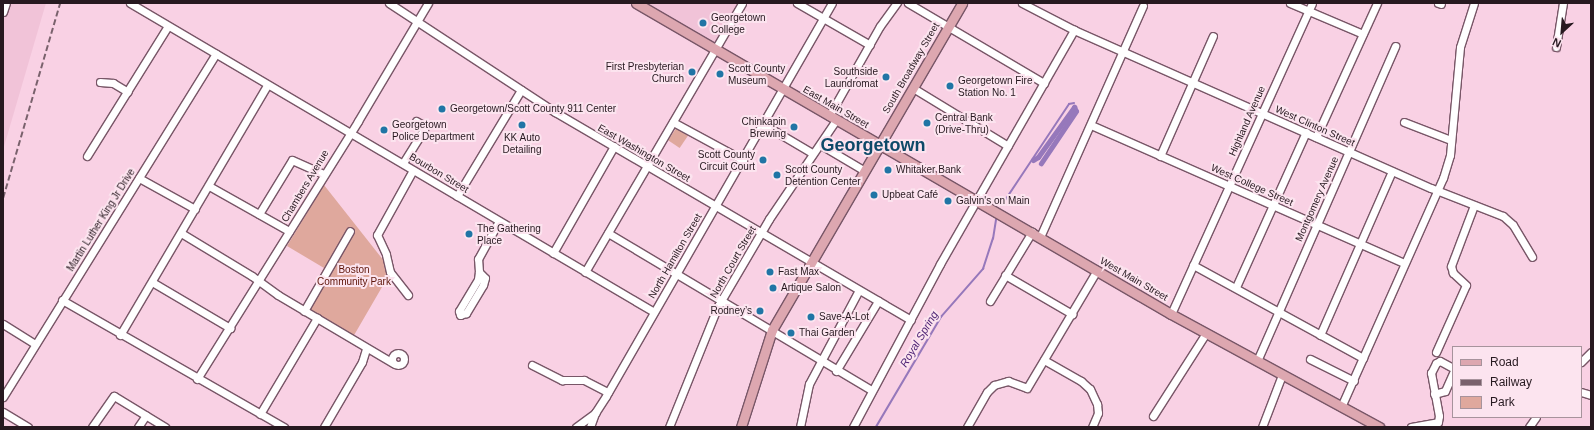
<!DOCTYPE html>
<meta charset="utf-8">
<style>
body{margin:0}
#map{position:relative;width:1594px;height:430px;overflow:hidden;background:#f9d1e4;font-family:Arial,sans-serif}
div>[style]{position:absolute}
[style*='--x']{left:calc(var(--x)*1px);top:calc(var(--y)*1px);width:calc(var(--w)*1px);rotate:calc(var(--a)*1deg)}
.built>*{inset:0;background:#f1c3d8}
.green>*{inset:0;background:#dfa89d;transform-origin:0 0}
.stream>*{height:1.5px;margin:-0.75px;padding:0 0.75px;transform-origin:0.75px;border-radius:0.75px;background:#9678bb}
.canal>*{height:5px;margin:-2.5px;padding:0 2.5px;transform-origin:2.5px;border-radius:2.5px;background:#9678bb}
.roads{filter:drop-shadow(1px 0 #785667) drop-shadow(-1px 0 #785667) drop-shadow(0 1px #785667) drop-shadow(0 -1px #785667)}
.minor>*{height:7px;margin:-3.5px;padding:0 3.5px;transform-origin:3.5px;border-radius:3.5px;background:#fff}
.minor>.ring{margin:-3.5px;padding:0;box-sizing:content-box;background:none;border:7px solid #fff;border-radius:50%}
.major>*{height:9px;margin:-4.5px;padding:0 4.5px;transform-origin:4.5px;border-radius:4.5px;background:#dda7b0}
.rail>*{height:1.5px;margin-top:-0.75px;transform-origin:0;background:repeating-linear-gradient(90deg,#79616c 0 6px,transparent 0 9px)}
.dots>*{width:11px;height:11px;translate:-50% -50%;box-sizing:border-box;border:2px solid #fce4ef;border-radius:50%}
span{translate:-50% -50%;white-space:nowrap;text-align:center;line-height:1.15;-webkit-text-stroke:4px #fce4ef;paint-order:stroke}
.poi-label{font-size:10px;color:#271920}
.left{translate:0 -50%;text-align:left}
.right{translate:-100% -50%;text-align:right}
.street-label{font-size:10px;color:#271920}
.park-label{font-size:10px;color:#5d1408}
.water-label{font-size:11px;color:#4f2576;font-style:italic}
.town-label{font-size:18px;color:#0d4969;font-weight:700}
.frame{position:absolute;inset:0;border:4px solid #271920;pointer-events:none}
.legend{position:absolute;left:1452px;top:346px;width:130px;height:72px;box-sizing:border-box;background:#fce4ef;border:1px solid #a7939c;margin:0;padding:5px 7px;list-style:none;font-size:12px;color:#271920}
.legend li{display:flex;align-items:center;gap:8px;height:20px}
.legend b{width:20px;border:1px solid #a7939c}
.north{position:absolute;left:1542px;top:12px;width:40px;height:40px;-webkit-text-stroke:3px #fce4ef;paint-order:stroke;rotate:206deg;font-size:11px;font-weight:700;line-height:16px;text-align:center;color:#271920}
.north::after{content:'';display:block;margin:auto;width:14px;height:18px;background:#271920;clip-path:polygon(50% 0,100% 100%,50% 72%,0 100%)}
</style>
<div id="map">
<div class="built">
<div style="clip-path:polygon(3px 3px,46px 3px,3px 150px)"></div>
<div style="clip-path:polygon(642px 3px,741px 3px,716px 46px)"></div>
</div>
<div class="green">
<div style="left:677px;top:127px;width:14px;height:16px;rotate:34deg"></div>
<div style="clip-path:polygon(324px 185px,384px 261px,384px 267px,389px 275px,353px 337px,304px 306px,324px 268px,287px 246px)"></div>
</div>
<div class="stream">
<div style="--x:1002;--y:205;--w:121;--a:-56.4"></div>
<div style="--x:1069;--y:104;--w:5;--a:-11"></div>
<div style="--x:876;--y:427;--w:128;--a:-59.4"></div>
<div style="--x:941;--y:317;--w:64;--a:-48.8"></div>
<div style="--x:983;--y:269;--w:32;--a:-72"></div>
<div style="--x:993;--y:239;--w:19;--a:-81"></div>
</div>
<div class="canal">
<div style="--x:1033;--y:160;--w:6;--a:-31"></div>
<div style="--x:1038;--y:157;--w:62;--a:-54.2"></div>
<div style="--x:1074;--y:107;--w:4;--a:63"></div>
<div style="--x:1076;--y:111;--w:63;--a:123.9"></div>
</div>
<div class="roads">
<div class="minor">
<div style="--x:130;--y:3;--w:608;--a:30.53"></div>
<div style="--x:389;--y:3;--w:199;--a:33.3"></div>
<div style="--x:555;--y:112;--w:412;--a:30.3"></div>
<div style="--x:797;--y:3;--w:84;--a:29.9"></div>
<div style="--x:908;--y:3;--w:158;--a:30.5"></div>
<div style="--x:1022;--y:3;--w:59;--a:27.4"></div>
<div style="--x:1074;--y:30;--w:390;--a:23.9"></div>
<div style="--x:1431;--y:188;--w:77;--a:21.3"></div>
<div style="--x:1503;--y:216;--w:13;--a:42"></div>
<div style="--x:1513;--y:225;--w:37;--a:59"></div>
<div style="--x:1290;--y:3;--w:79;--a:23"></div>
<div style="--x:1438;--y:3;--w:3;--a:18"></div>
<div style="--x:3;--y:12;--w:9;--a:-72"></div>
<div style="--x:1556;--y:47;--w:45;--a:-81"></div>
<div style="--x:100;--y:82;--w:13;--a:4"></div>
<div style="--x:113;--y:83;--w:17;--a:31"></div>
<div style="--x:913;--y:88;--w:111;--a:31.4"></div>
<div style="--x:829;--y:116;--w:103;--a:-60.5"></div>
<div style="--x:880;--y:26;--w:29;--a:-54"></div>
<div style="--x:673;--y:122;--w:80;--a:28.5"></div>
<div style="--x:1404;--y:122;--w:50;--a:21"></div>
<div style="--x:763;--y:124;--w:57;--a:30.6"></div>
<div style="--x:1091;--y:125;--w:342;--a:23.8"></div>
<div style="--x:1316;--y:137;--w:147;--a:-65.5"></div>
<div style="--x:821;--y:145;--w:51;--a:30.6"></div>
<div style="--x:87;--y:156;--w:153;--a:-58.1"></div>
<div style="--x:1160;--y:156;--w:131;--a:-66.2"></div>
<div style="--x:403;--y:163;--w:40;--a:-58"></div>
<div style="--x:424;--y:129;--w:4;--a:-104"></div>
<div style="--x:423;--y:125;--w:8;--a:-150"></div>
<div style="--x:139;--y:178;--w:64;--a:29"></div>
<div style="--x:209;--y:186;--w:92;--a:29.4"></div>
<div style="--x:457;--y:196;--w:124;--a:-58.9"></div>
<div style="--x:259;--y:214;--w:63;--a:-58.6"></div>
<div style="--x:292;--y:160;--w:35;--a:24"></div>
<div style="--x:181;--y:233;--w:83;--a:31.2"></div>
<div style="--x:252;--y:276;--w:32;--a:36"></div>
<div style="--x:278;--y:295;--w:134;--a:30.6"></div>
<div style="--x:608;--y:233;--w:306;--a:30.8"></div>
<div style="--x:1040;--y:237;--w:253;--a:-66"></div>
<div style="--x:553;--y:253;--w:123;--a:-60.3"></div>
<div style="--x:1193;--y:265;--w:194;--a:28.7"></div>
<div style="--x:479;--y:272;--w:8;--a:45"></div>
<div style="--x:485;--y:278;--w:7;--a:106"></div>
<div style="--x:483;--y:285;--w:33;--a:121"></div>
<div style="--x:466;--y:313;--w:6;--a:162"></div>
<div style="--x:460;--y:315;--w:4;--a:-104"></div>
<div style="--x:459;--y:311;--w:37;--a:-59"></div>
<div style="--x:478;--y:279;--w:7;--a:-82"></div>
<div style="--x:479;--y:272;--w:13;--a:-94"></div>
<div style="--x:478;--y:259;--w:43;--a:-61.1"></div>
<div style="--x:585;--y:272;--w:311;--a:-59.7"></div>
<div style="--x:1005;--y:275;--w:78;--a:30.2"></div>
<div style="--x:152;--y:282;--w:91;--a:30.5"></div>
<div style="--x:1236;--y:287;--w:170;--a:-65.7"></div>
<div style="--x:408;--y:295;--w:29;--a:-128"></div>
<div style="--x:390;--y:272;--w:18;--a:-103"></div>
<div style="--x:386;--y:254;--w:21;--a:-115"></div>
<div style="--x:377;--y:235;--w:74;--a:-61"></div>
<div style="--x:62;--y:300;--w:256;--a:29.8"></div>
<div style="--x:990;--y:301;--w:81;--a:-58.7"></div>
<div style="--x:304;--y:311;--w:92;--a:-60.1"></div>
<div style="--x:1171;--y:314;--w:341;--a:-65.6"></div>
<div style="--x:3;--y:324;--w:38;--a:32"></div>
<div style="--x:120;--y:335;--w:290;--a:-59.5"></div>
<div style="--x:1320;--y:335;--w:179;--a:-66.3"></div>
<div style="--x:1436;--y:352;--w:73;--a:-65.9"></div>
<div style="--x:1466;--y:285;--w:18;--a:-137"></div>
<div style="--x:1453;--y:273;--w:7;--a:-106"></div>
<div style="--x:1451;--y:266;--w:65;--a:-69.3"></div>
<div class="ring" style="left:392px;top:353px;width:5px;height:5px"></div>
<div style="--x:1310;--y:359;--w:49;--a:26.6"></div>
<div style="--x:1044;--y:360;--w:43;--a:29.6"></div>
<div style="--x:1081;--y:381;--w:12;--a:42"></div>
<div style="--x:1090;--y:389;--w:17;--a:65"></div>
<div style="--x:1097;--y:404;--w:9;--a:84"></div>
<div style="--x:1098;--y:413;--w:15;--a:113"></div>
<div style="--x:1257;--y:361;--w:344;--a:-66.3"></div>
<div style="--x:1581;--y:362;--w:14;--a:-45"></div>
<div style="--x:532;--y:365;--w:34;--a:27"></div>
<div style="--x:562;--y:380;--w:22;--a:0"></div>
<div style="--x:584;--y:380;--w:27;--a:27"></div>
<div style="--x:836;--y:371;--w:82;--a:-59"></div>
<div style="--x:197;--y:379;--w:304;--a:-58"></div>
<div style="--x:358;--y:121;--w:137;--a:-59.3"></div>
<div style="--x:1581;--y:392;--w:10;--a:17"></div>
<div style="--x:1434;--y:394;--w:11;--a:-15"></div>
<div style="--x:1445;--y:391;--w:20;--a:-66"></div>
<div style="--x:3;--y:397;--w:404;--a:-58.2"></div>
<div style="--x:1341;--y:407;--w:251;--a:-66"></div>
<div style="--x:1443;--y:178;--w:24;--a:-73"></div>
<div style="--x:1450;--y:155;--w:108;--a:-84.7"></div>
<div style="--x:1460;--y:47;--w:46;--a:-72.3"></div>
<div style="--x:3;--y:412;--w:29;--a:31"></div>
<div style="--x:260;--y:414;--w:112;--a:-59.3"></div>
<div style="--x:1153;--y:416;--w:98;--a:-57.4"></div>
<div style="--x:92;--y:427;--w:38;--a:-55"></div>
<div style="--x:114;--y:396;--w:60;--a:31.3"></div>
<div style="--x:138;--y:427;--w:14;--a:-56"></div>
<div style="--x:324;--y:427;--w:75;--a:-59.7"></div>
<div style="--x:362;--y:362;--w:14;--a:-73"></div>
<div style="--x:576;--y:427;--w:24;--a:-36"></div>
<div style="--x:595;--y:413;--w:20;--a:-57"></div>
<div style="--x:606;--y:396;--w:453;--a:-60.1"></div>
<div style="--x:590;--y:427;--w:15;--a:-70"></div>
<div style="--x:669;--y:427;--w:131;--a:-68"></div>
<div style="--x:718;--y:306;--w:101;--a:-59.6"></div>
<div style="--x:769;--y:219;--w:120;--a:-55.9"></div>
<div style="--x:800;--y:427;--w:44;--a:-78.2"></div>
<div style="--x:809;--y:384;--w:106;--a:-62"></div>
<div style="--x:853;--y:427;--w:185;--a:-61.9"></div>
<div style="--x:940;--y:264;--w:270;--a:-60.2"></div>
<div style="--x:967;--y:427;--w:40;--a:-60.3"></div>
<div style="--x:987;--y:392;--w:10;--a:-45"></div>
<div style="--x:994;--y:385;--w:15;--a:-16"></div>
<div style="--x:1008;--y:381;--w:20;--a:20"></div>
<div style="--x:1027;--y:388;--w:137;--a:-59.3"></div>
<div style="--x:1262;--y:427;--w:56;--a:-69"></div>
<div style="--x:1411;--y:427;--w:27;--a:-10"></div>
<div style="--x:1438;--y:422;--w:6;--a:-81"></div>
<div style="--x:1439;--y:416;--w:44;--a:-100.5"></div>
<div style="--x:1431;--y:373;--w:11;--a:-63"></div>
<div style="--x:1436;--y:363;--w:4;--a:-27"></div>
<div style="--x:1440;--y:361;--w:15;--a:28"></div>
<div style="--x:1529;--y:427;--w:12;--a:-55"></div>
</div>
<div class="major">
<div style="--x:636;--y:3;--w:619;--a:30.17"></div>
<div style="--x:1171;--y:314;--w:237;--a:28.5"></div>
<div style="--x:741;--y:427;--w:102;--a:-72.3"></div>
<div style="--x:772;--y:330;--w:378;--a:-59.8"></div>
</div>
</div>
<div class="rail">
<div style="--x:3;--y:198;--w:203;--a:-73.7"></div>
</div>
<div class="dots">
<div style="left:703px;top:23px;background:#2075a5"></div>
<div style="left:692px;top:72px;background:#2075a5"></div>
<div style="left:720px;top:74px;background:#2075a5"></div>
<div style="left:886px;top:77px;background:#2075a5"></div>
<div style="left:950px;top:86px;background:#2075a5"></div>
<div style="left:442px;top:109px;background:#2075a5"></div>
<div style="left:927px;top:123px;background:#2075a5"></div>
<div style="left:522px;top:125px;background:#2075a5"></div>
<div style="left:794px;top:127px;background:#2075a5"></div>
<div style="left:384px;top:130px;background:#2075a5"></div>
<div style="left:763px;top:160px;background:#2075a5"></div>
<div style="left:888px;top:170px;background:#2075a5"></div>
<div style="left:777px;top:175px;background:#2075a5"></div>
<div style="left:874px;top:195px;background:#2075a5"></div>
<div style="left:948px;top:201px;background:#2075a5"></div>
<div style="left:469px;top:234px;background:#2075a5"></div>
<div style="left:770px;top:272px;background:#2075a5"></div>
<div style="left:773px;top:288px;background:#2075a5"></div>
<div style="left:760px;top:311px;background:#2075a5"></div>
<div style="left:811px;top:317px;background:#2075a5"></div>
<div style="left:791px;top:333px;background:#2075a5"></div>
</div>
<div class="poi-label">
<span class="left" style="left:711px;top:23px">Georgetown<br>College</span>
<span class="right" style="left:684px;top:72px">First Presbyterian<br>Church</span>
<span class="left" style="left:728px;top:74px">Scott County<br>Museum</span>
<span class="right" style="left:878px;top:77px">Southside<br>Laundromat</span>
<span class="left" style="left:958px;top:86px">Georgetown Fire<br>Station No. 1</span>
<span class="left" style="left:450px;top:109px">Georgetown/Scott County 911 Center</span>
<span class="left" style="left:935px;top:123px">Central Bank<br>(Drive-Thru)</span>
<span class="right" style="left:786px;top:127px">Chinkapin<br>Brewing</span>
<span class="left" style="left:392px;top:130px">Georgetown<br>Police Department</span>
<span style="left:522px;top:143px">KK Auto<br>Detailing</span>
<span class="right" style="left:755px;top:160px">Scott County<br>Circuit Court</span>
<span class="left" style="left:785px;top:175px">Scott County<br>Detention Center</span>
<span class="left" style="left:896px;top:170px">Whitaker Bank</span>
<span class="left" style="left:882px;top:195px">Upbeat Café</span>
<span class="left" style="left:956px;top:201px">Galvin's on Main</span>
<span class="left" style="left:477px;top:234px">The Gathering<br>Place</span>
<span class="left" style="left:778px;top:272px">Fast Max</span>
<span class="left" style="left:781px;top:288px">Artique Salon</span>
<span class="right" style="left:752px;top:311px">Rodney’s</span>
<span class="left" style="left:819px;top:317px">Save-A-Lot</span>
<span class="left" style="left:799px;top:333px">Thai Garden</span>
</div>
<div class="street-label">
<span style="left:911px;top:68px;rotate:-60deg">South Broadway Street</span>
<span style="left:836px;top:107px;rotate:30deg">East Main Street</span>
<span style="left:1247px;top:121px;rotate:-66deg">Highland Avenue</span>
<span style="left:1315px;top:126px;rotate:24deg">West Clinton Street</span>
<span style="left:644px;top:153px;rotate:30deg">East Washington Street</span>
<span style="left:439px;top:173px;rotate:31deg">Bourbon Street</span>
<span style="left:1252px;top:185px;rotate:24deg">West College Street</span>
<span style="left:305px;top:186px;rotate:-59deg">Chambers Avenue</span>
<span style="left:1317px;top:199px;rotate:-66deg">Montgomery Avenue</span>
<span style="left:101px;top:220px;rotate:-58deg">Martin Luther King Jr Drive</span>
<span style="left:675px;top:256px;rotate:-60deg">North Hamilton Street</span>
<span style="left:733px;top:262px;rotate:-60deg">North Court Street</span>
<span style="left:1134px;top:279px;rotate:30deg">West Main Street</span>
</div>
<div class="park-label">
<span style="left:354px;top:275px">Boston<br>Community Park</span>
</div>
<div class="water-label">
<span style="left:919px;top:339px;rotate:-59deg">Royal Spring</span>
</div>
<div class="town-label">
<span style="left:873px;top:145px">Georgetown</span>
</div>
<div class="frame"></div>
<ul class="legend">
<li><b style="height:5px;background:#dda7b0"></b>Road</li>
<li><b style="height:5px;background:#79616c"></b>Railway</li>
<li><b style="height:11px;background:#dfa89d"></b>Park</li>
</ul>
<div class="north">N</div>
</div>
